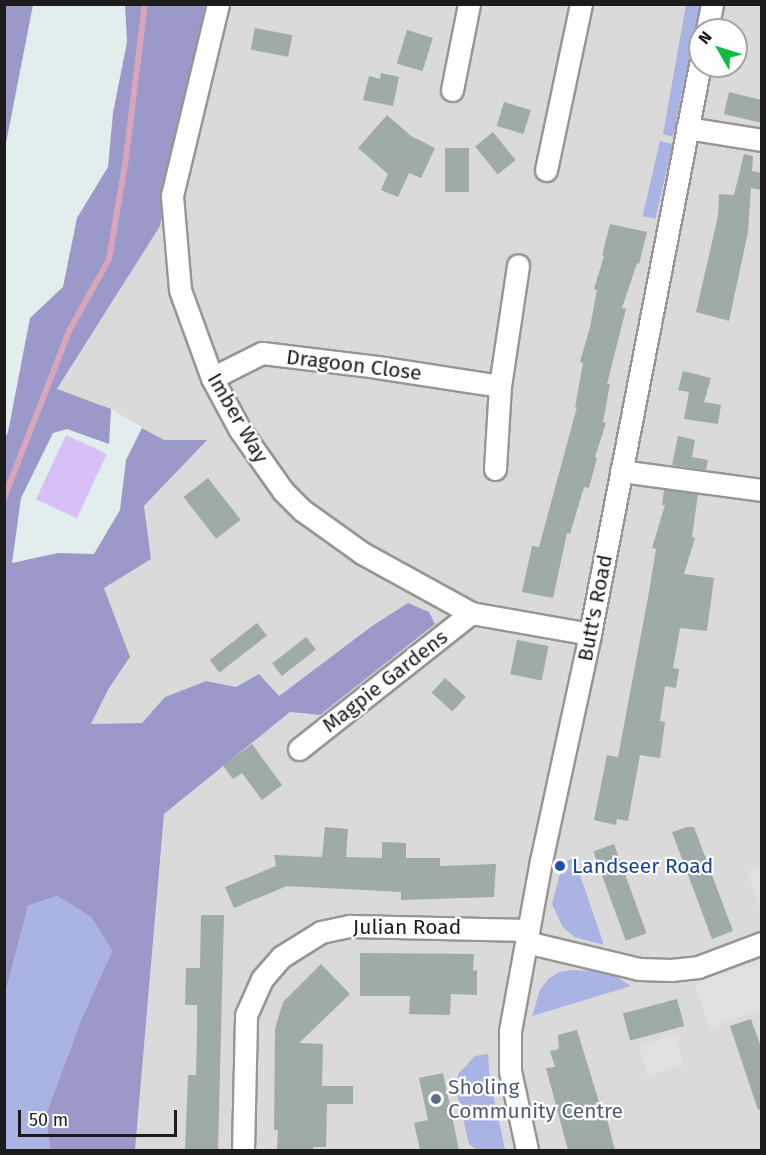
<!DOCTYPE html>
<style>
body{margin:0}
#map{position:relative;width:766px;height:1155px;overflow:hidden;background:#e2eded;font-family:"Fira Sans",sans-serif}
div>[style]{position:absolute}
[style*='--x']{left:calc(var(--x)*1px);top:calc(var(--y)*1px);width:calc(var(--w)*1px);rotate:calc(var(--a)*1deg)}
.residential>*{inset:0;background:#d9dad9}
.grass>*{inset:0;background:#aab4e4;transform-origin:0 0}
.forest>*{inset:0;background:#9b99ca}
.park>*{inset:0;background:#d6c0f5;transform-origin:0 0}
.parking>*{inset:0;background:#e0e0e0;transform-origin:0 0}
.stream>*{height:6px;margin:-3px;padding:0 3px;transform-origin:3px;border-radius:3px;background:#d8a5bc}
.building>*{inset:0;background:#9eaba8;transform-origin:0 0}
.roads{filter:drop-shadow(2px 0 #969696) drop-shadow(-2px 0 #969696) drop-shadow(0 2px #969696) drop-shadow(0 -2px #969696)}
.minor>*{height:21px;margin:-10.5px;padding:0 10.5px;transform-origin:10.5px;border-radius:10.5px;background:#fff}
.dots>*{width:16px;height:16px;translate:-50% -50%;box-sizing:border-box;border:3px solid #fff;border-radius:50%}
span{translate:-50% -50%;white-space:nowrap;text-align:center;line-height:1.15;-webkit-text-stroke:4.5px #fff;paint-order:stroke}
.street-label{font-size:21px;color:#1c1c1c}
.transit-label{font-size:21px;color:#164399}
.left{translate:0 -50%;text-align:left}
.service-label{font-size:21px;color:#4e5e75}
.frame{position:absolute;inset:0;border:6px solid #1c1c1c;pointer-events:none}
.north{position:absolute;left:688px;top:18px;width:60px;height:60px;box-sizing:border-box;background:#fff;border:2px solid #a4a4a4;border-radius:50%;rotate:309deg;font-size:16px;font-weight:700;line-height:24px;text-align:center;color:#1c1c1c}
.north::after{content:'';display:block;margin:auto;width:21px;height:27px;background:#0cbc45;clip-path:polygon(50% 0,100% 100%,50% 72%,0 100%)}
.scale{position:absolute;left:18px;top:1110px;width:159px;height:27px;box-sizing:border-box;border:3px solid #1c1c1c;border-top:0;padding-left:8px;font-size:18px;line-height:21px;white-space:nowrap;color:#1c1c1c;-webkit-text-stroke:4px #fff;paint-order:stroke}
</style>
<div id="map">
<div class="residential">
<div style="clip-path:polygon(evenodd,205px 5px,761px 5px,761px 1150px,135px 1150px,164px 814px,290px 712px,308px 715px,372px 626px,278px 696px,206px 681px,165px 697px,142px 723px,91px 724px,109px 688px,130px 657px,104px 588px,151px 559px,144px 507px,206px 440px,164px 440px,111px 409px,57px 390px,160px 226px,205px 5px,700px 30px,736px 30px,736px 66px,700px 66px,700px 30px)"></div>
</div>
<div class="grass">
<div style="clip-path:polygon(686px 5px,700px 5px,673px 137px,663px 134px)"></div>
<div style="left:660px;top:141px;width:13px;height:77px;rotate:13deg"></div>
<div style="clip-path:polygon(574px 858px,604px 945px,574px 937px,562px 926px,552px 904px,563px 862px)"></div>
<div style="clip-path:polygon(57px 896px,91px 917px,112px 951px,81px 1020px,46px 1114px,50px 1150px,5px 1150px,5px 995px,28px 906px)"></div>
<div style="clip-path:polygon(572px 970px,591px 971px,615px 976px,631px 986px,532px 1016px,540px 990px,548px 979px,559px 972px)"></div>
<div style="clip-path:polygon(488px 1054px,490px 1081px,505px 1149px,501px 1150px,477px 1150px,469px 1144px,457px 1092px,458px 1074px,475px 1056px)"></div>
</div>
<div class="forest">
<div style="clip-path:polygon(5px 4px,33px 5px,5px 148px,4px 5px)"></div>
<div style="clip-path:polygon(125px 5px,205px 5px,160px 226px,57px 389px,111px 409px,109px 444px,67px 429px,53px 433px,21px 498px,12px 563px,58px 553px,94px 554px,120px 510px,126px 460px,142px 428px,164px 440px,207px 440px,144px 506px,151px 559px,104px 588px,130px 657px,109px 688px,91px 724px,142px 723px,165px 697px,206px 681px,236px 687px,259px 674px,279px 696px,372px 626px,408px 603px,429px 612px,435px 624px,320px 715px,290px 712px,164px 814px,135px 1150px,50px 1150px,46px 1114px,81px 1020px,112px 951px,91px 917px,57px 896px,28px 906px,5px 995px,5px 438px,8px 432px,30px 318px,63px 287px,77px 218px,108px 167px,113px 113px,127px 42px)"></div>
</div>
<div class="park">
<div style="left:66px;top:435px;width:45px;height:71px;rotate:25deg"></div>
</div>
<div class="parking">
<div style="clip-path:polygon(761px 866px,762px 866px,761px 913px,747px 872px)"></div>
<div style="clip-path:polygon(761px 959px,761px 1009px,710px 1028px,694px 984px)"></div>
<div style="left:677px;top:1036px;width:31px;height:39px;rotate:77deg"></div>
</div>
<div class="stream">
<div style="--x:4;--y:498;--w:179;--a:-68.7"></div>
<div style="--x:69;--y:331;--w:82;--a:-60.9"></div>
<div style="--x:109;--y:259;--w:102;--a:-80.4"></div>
<div style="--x:126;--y:158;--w:155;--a:-83"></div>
</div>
<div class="building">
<div style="left:255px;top:28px;width:38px;height:22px;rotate:11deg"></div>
<div style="left:407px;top:30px;width:27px;height:35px;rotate:17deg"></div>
<div style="clip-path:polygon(381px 73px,399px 77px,393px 106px,363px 100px,369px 76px,380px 79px)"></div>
<div style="clip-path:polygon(729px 92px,762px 100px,762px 123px,724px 114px)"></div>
<div style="left:504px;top:102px;width:28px;height:25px;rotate:17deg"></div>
<div style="clip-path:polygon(387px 115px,411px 136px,435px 148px,421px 178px,409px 173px,398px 197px,381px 190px,388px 174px,358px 148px)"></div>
<div style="left:493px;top:132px;width:36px;height:23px;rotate:51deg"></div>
<div style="left:469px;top:148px;width:44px;height:24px;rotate:90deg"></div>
<div style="clip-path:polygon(744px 154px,753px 156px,752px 171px,762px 173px,762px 190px,751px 188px,748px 232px,729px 321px,696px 312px,718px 216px,719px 194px,734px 195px)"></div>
<div style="clip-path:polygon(610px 224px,647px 232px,639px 264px,637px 263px,622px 308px,626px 309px,607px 384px,610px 384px,603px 422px,606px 423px,595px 457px,597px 458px,589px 488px,584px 487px,570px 534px,567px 533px,553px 598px,522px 592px,532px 546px,539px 547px,577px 407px,575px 407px,583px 363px,580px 362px,590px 327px,597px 290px,594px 289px,604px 256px,602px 255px)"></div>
<div style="clip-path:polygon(683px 371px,711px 378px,704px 402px,721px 405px,718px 424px,684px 419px,689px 392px,678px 390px)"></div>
<div style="clip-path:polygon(678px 436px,695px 440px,692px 457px,708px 460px,706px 470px,672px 465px)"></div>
<div style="left:208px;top:478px;width:53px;height:31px;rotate:52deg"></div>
<div style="clip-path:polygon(664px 490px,698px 494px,692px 537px,695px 538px,684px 574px,714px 578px,707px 631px,680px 628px,673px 668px,679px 669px,676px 688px,665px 686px,660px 721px,665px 722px,660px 758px,640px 755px,628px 821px,617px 819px,616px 825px,594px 820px,607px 755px,618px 757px,649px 592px,656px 549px,652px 548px,665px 505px,662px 505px)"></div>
<div style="left:257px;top:623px;width:16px;height:60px;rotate:52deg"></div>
<div style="left:306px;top:637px;width:16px;height:43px;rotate:52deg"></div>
<div style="left:517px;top:640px;width:32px;height:35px;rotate:11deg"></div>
<div style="left:445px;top:678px;width:28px;height:20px;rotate:42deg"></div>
<div style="clip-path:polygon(252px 744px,282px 785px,262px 800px,242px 773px,233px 779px,223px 766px)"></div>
<div style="clip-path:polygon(325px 827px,348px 829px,346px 857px,382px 858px,382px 842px,406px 843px,406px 858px,440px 858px,440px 866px,496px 864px,494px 897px,401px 900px,401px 892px,287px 886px,234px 908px,225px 887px,276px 866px,274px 855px,322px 857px)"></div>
<div style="clip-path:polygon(687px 827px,694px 827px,733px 931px,712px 939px,672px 832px)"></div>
<div style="left:614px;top:844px;width:95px;height:22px;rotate:70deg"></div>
<div style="clip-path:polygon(201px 915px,224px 915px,218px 1150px,185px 1150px,188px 1075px,196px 1075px,197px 1032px,197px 1005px,185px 1005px,186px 968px,200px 968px)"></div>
<div style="clip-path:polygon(360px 953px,474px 954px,473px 971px,477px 970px,477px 995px,451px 994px,450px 1015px,409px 1014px,410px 996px,360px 996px)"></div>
<div style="clip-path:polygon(321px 964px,350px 994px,299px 1043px,323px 1044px,322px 1086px,353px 1086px,353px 1104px,327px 1104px,326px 1147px,313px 1147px,313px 1150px,277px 1150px,278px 1130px,274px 1130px,275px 1029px,283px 1002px)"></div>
<div style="left:677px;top:999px;width:28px;height:56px;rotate:75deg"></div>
<div style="clip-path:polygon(751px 1019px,762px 1050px,762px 1109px,758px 1110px,730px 1026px)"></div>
<div style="clip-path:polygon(577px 1030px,600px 1105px,603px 1104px,615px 1150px,568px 1150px,546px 1068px,555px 1067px,550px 1051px,559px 1049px,558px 1035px)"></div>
<div style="clip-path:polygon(443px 1073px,459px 1150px,420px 1150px,414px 1123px,428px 1120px,419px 1078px)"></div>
</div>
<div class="roads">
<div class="minor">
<div style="--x:218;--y:4;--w:197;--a:103.5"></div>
<div style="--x:172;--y:196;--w:94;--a:85.1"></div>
<div style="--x:180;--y:290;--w:94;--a:70"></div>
<div style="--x:212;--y:378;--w:59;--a:61.7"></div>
<div style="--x:240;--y:430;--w:75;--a:54.8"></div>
<div style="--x:283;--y:491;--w:27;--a:45"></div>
<div style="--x:302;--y:510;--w:74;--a:35.6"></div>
<div style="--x:362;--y:553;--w:124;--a:28.8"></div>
<div style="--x:471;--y:613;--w:121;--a:10"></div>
<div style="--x:707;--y:30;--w:26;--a:-79"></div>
<div style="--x:452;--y:90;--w:88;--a:-78.8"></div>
<div style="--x:687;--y:128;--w:76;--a:9.1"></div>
<div style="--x:546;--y:170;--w:170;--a:-78.1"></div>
<div style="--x:212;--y:378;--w:56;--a:-26.6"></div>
<div style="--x:262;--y:353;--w:116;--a:6.9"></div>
<div style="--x:377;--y:367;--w:124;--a:8.8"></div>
<div style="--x:495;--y:469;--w:83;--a:-86.6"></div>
<div style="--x:500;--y:386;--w:122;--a:-81.5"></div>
<div style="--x:621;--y:471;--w:142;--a:7.7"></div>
<div style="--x:299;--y:749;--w:219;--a:-38.3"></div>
<div style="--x:526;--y:942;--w:116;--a:13.4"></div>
<div style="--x:639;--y:969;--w:32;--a:2"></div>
<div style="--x:671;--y:970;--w:27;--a:-6"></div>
<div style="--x:698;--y:967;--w:68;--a:-20.6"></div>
<div style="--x:243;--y:1150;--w:135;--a:-88.7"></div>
<div style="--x:246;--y:1015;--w:39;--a:-66"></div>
<div style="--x:262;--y:979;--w:29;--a:-49"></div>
<div style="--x:281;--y:957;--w:47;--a:-32"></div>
<div style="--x:321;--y:932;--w:30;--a:-12"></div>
<div style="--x:350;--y:926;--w:178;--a:1.3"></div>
<div style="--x:527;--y:1150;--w:81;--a:-102.1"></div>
<div style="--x:510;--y:1071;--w:40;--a:-90"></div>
<div style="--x:510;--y:1031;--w:173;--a:-79.7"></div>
<div style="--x:541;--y:861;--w:232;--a:-77.8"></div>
<div style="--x:590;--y:634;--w:580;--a:-79.06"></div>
</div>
</div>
<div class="dots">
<div style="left:560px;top:866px;background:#1a4fb4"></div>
<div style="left:436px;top:1099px;background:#5c6f8a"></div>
</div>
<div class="street-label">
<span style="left:354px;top:365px;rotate:7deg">Dragoon Close</span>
<span style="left:238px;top:418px;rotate:60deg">Imber Way</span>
<span style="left:595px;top:608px;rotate:-79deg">Butt's Road</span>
<span style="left:385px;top:681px;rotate:-38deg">Magpie Gardens</span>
<span style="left:407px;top:927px">Julian Road</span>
</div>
<div class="transit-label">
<span class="left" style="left:572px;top:866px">Landseer Road</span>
</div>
<div class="service-label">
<span class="left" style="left:448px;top:1099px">Sholing<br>Community Centre</span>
</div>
<div class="frame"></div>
<div class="north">N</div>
<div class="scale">50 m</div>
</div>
